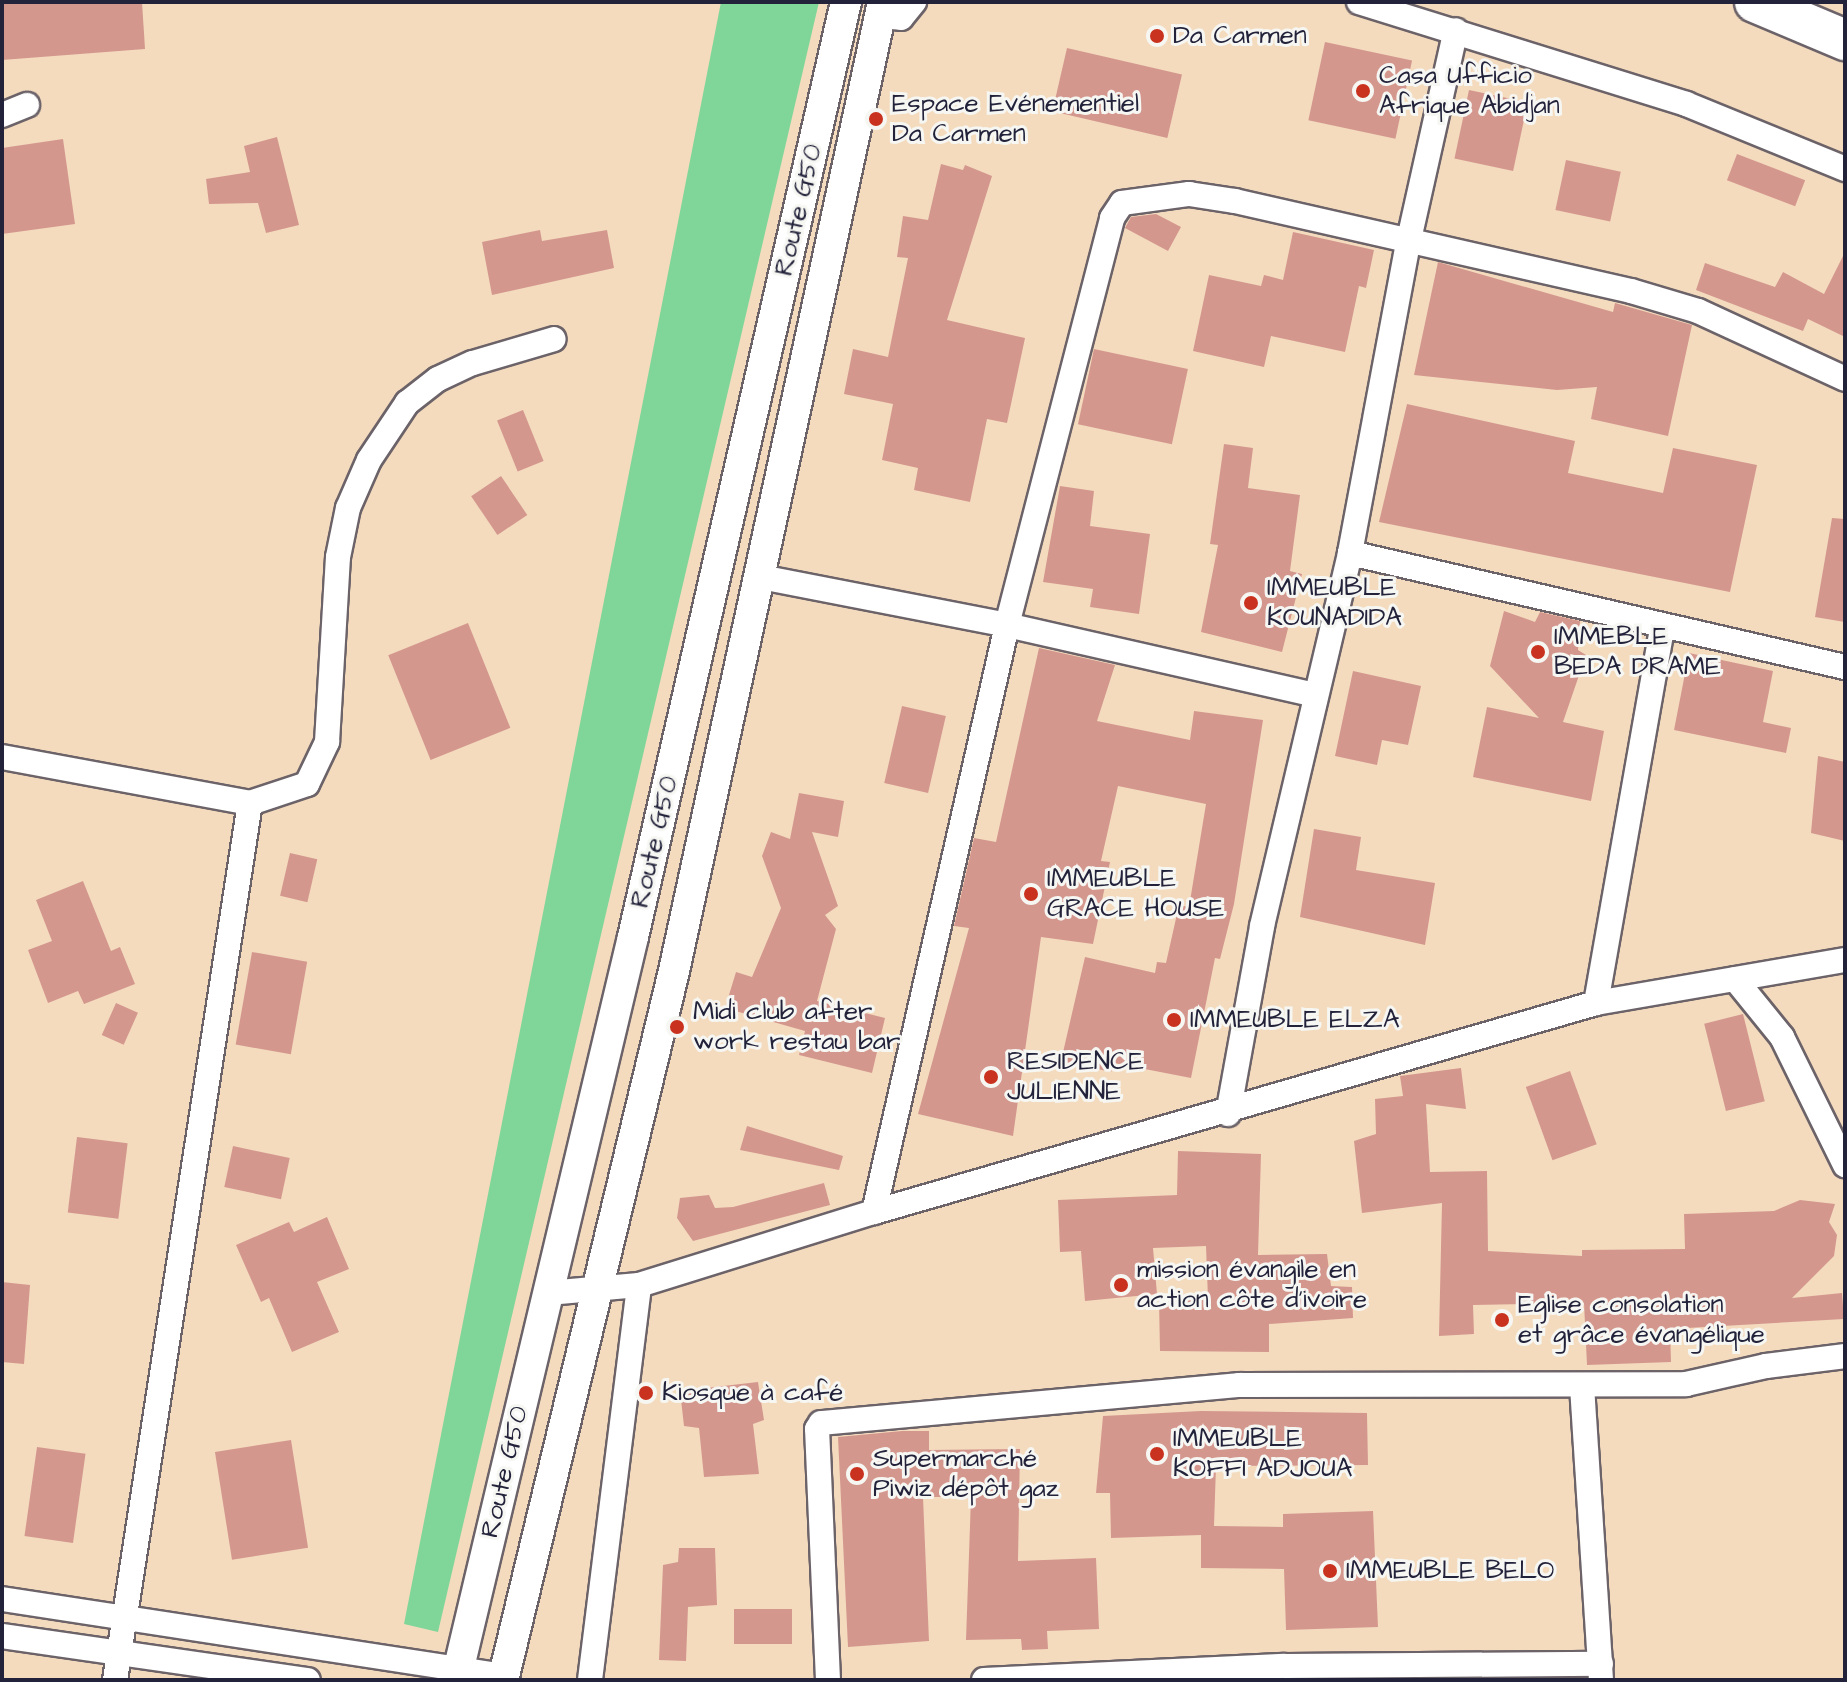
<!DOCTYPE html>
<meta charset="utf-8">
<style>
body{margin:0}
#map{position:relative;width:1847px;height:1682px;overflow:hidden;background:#f4dbbe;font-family:"Architects Daughter",sans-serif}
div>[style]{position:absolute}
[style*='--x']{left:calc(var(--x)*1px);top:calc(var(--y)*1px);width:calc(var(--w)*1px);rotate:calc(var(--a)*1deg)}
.green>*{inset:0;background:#80d699}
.building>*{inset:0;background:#d4978e;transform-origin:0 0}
.roads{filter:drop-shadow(2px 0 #6c6369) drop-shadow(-2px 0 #6c6369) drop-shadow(0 2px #6c6369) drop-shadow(0 -2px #6c6369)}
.minor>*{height:24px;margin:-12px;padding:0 12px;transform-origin:12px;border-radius:12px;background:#fff}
.tertiary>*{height:30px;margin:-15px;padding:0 15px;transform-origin:15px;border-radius:15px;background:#fff}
.trunk>*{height:40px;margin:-20px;padding:0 20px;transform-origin:20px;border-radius:20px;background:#fff}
.dots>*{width:22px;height:22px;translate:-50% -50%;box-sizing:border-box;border:4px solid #f6f6f2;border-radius:50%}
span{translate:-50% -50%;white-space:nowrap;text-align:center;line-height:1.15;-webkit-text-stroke:6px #f6f6f2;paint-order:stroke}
.poi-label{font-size:26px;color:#22223b}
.left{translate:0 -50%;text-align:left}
.street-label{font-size:26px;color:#22223b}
.frame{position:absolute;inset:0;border:4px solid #22223b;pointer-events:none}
</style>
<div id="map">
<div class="green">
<div style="clip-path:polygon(721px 2px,819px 2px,438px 1632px,404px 1624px)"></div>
</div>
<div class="building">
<div style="clip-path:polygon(2px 2px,142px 2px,145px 49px,2px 60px)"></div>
<div style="left:1325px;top:42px;width:89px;height:80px;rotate:12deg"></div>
<div style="left:1067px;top:48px;width:118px;height:65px;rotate:13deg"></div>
<div style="left:1469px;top:90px;width:60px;height:70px;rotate:12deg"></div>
<div style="clip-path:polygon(277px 137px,299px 225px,266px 233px,258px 203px,209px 204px,206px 179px,250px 172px,244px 146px)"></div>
<div style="clip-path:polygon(63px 139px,75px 224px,2px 234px,2px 148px)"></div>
<div style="left:1737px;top:154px;width:73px;height:28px;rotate:21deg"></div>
<div style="left:1566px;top:160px;width:56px;height:51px;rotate:12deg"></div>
<div style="clip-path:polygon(941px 164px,963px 170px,965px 165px,992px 176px,947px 320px,1025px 338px,1007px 423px,987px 419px,970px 502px,914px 490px,918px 468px,882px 460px,893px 404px,844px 394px,853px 349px,888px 357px,908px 258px,897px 257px,903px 216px,928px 220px)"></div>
<div style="clip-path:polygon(1156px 214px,1181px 227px,1168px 251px,1125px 228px,1131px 217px)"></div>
<div style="clip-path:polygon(540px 230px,542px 241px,607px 230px,614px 268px,492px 295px,482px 242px)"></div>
<div style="clip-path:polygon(1293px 232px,1374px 250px,1366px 288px,1359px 286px,1345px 352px,1271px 336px,1264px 367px,1193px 351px,1209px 275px,1261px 286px,1264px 275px,1283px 280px)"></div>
<div style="clip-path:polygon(1845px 252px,1845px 337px,1808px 319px,1803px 331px,1696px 290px,1705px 263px,1775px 287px,1783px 272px,1824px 294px)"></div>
<div style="clip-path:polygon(1438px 262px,1613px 312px,1615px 303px,1692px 325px,1668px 436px,1591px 419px,1597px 387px,1557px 390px,1414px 375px)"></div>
<div style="left:1094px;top:349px;width:96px;height:77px;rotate:12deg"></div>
<div style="clip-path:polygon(1407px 404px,1575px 441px,1568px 473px,1663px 493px,1673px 448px,1757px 465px,1730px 592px,1379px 522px)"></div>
<div style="left:523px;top:410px;width:55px;height:28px;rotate:68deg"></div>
<div style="clip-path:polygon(1224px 444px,1253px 448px,1248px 488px,1300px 495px,1290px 571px,1302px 574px,1282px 652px,1201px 632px,1218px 545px,1210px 544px)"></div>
<div style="left:501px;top:476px;width:47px;height:36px;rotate:56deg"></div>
<div style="clip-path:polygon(1060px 486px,1094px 491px,1090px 526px,1150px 534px,1139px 614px,1090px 607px,1093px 589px,1043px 582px)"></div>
<div style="clip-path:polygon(1832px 518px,1845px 519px,1845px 622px,1815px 617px)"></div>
<div style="clip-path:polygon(1504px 611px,1535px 622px,1540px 612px,1580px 621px,1578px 650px,1586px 655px,1563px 722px,1604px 731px,1591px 801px,1473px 777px,1487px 707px,1539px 718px,1490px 666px)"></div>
<div style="left:468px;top:623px;width:113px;height:86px;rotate:68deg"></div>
<div style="clip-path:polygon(1039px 648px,1115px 665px,1097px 721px,1190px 740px,1194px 711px,1263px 720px,1234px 904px,1220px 959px,1215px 958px,1191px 1078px,1114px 1063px,1111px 1072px,1061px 1061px,1085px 957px,1155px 973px,1157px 962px,1166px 963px,1179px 905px,1189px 907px,1206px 804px,1118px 786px,1101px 861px,1110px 862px,1093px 944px,1041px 937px,1013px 1136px,918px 1114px,969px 928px,954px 926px,974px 838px,996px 842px)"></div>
<div style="clip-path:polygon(1689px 653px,1773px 671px,1763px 722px,1791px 728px,1786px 753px,1674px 730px)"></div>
<div style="clip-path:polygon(1353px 671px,1421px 686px,1408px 745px,1382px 740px,1377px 765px,1335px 756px)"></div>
<div style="left:902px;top:706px;width:45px;height:79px;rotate:13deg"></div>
<div style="clip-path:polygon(1818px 756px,1845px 762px,1845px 841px,1811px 833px)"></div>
<div style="clip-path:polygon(799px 793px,844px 801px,838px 837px,812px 832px,838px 906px,825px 915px,836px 929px,817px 1001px,885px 1018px,872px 1073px,799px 1055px,805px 1031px,725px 1008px,736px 972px,752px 977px,781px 908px,762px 856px,771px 832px,790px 839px)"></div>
<div style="clip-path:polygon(1314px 829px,1361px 837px,1356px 870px,1435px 883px,1425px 945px,1300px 917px)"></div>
<div style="left:290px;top:853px;width:28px;height:44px;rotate:13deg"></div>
<div style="clip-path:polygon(83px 881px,111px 951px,120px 947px,135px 984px,84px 1004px,78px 991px,48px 1003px,28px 950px,52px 941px,36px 900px)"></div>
<div style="left:252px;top:952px;width:56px;height:94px;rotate:10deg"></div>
<div style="left:116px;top:1003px;width:24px;height:35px;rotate:24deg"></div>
<div style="left:1743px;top:1014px;width:90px;height:40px;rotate:76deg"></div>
<div style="clip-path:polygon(1461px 1068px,1466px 1109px,1426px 1104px,1430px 1172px,1487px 1171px,1488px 1251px,1582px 1256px,1582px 1250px,1685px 1249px,1684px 1214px,1774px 1211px,1800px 1200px,1835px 1204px,1829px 1222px,1837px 1235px,1834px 1256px,1792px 1298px,1842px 1293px,1844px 1319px,1670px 1329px,1671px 1362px,1587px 1365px,1584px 1303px,1473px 1305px,1474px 1334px,1439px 1336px,1442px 1203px,1362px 1213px,1354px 1141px,1376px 1134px,1375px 1099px,1403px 1096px,1400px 1076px)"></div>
<div style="left:1570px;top:1071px;width:78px;height:47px;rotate:70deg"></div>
<div style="clip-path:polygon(747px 1126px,843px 1156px,839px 1170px,740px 1150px)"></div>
<div style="left:77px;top:1137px;width:51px;height:76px;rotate:7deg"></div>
<div style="left:233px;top:1146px;width:58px;height:42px;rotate:12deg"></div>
<div style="clip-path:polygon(1178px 1151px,1261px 1154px,1258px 1255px,1327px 1254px,1331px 1286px,1352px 1287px,1353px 1318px,1269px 1324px,1269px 1352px,1160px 1351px,1159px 1301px,1208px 1299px,1206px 1246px,1153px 1248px,1157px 1294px,1085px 1301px,1081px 1251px,1060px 1252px,1058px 1200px,1177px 1195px)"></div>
<div style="clip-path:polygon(824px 1183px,830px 1205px,693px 1241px,677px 1218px,680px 1198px,709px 1195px,715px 1208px,733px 1207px)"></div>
<div style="clip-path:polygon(327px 1217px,349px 1269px,317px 1282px,339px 1332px,292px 1352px,269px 1298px,261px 1302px,236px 1245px,289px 1222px,294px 1232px)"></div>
<div style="clip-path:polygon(2px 1282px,30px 1285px,24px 1364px,2px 1362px)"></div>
<div style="clip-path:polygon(758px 1382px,764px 1420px,753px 1424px,759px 1474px,704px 1477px,699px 1428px,684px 1426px,680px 1391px)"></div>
<div style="clip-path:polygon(1201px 1411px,1367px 1413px,1368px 1465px,1216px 1466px,1214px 1526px,1283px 1527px,1283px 1514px,1373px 1511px,1378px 1627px,1286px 1630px,1284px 1569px,1201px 1568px,1201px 1535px,1111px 1538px,1110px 1493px,1096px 1493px,1103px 1416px)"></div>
<div style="clip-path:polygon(902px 1431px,929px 1431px,929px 1450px,1020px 1449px,1018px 1561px,1096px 1558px,1099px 1629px,1047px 1631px,1048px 1649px,1022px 1650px,1021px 1639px,966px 1640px,971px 1497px,923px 1497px,929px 1641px,848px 1647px,838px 1437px)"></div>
<div style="left:291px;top:1440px;width:109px;height:77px;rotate:81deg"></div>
<div style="left:37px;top:1447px;width:49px;height:90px;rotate:8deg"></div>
<div style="clip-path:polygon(679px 1548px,715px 1548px,717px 1605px,688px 1607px,686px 1661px,659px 1660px,663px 1565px,678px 1562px)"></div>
<div style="left:792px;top:1609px;width:35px;height:58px;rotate:90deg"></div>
</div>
<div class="roads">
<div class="minor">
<div style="--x:1359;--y:2;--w:343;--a:17.3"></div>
<div style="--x:1686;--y:104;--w:172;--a:22.2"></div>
<div style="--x:880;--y:16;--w:21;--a:5"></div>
<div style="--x:901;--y:18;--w:21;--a:-51"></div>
<div style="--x:2;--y:115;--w:27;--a:-22"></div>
<div style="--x:1350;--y:553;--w:508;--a:12.97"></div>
<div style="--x:761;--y:577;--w:251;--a:11"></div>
<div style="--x:1007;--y:625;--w:316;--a:12.8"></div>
<div style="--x:2;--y:757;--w:252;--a:10.5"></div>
<div style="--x:250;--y:803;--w:60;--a:-18.4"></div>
<div style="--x:307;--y:784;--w:47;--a:-64.5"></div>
<div style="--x:327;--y:742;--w:185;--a:-86.6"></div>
<div style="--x:338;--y:557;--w:50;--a:-78.5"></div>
<div style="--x:348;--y:508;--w:52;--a:-66.4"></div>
<div style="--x:369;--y:460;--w:69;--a:-56.3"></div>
<div style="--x:407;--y:403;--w:39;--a:-38"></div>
<div style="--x:438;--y:379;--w:38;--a:-25"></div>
<div style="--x:473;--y:363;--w:84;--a:-16.5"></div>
<div style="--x:1735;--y:979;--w:75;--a:51"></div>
<div style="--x:1782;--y:1037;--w:143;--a:63.8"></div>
<div style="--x:1596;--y:1003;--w:381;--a:-80"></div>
<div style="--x:1228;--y:1114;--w:191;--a:-79.7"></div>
<div style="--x:1262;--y:926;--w:383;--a:-76.7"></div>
<div style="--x:1350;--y:553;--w:314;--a:-79.4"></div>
<div style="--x:1408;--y:244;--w:219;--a:-77.4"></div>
<div style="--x:874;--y:1212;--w:602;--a:-77.23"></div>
<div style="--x:1007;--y:625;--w:420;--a:-75.5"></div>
<div style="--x:1112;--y:218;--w:18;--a:-56"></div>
<div style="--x:1122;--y:203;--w:68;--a:-7.7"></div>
<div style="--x:1189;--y:194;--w:47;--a:8.7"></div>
<div style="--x:1235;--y:201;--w:406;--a:12.8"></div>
<div style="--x:1631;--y:291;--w:70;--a:16.6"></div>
<div style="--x:1698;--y:311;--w:162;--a:24.8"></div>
<div style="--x:548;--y:1293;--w:91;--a:-5"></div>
<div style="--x:639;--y:1285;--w:246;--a:-17.3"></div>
<div style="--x:874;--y:1212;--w:752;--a:-16.14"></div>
<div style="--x:1596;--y:1003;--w:253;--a:-9.8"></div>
<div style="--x:1582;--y:1386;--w:294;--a:86.3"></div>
<div style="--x:2;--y:1599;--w:508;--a:8.72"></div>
<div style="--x:2;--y:1636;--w:309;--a:8.2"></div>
<div style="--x:115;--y:1680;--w:887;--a:-81.25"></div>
<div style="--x:590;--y:1680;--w:398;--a:-82.9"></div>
<div style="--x:828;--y:1680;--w:251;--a:-92.5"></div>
<div style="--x:817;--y:1429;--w:7;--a:-56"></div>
<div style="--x:821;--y:1423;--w:420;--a:-5.2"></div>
<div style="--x:1239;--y:1385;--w:447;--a:-0.1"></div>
<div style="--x:1686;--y:1384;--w:82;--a:-12.7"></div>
<div style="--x:1766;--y:1366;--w:80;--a:-7.2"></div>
<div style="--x:984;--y:1680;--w:301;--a:-2.7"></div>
<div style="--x:1285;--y:1666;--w:316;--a:-0.4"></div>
</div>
<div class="tertiary">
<div style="--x:456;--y:1680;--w:764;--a:-76.6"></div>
<div style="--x:633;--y:937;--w:959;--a:-77.17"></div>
<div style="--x:503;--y:1680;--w:729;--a:-76.44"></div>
<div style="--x:674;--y:971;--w:991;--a:-77.83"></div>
</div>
<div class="trunk">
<div style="--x:1755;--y:2;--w:98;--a:22.9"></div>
</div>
</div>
<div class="dots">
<div style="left:1157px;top:36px;background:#c8321e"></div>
<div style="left:1363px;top:91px;background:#c8321e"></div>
<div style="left:876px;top:119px;background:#c8321e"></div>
<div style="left:1251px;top:603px;background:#c8321e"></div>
<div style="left:1538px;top:652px;background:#c8321e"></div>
<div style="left:1031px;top:894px;background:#c8321e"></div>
<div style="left:1174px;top:1020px;background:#c8321e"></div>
<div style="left:677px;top:1027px;background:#c8321e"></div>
<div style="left:991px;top:1077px;background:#c8321e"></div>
<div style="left:1121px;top:1285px;background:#c8321e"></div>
<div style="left:1502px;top:1320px;background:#c8321e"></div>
<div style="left:646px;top:1393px;background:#c8321e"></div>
<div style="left:1157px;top:1454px;background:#c8321e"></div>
<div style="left:857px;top:1474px;background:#c8321e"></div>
<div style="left:1330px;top:1571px;background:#c8321e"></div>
</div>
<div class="poi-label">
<span class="left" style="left:1173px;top:36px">Da Carmen</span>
<span class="left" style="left:1379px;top:91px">Casa Ufficio<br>Afrique Abidjan</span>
<span class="left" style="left:892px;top:119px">Espace Evénementiel<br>Da Carmen</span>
<span class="left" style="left:1267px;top:603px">IMMEUBLE<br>KOUNADIDA</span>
<span class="left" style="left:1554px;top:652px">IMMEBLE<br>BEDA DRAME</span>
<span class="left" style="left:1047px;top:894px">IMMEUBLE<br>GRACE HOUSE</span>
<span class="left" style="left:693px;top:1027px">Midi club after<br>work restau bar</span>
<span class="left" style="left:1190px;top:1020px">IMMEUBLE ELZA</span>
<span class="left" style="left:1007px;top:1077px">RESIDENCE<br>JULIENNE</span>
<span class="left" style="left:1137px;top:1285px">mission évangile en<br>action côte d'ivoire</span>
<span class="left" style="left:1518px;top:1320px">Eglise consolation<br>et grâce évangélique</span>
<span class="left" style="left:662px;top:1393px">Kiosque à café</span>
<span class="left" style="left:1173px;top:1454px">IMMEUBLE<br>KOFFI ADJOUA</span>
<span class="left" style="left:873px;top:1474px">Supermarché<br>Piwiz dépôt gaz</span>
<span class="left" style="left:1346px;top:1571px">IMMEUBLE BELO</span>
</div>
<div class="street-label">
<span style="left:799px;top:210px;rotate:-77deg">Route G50</span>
<span style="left:655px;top:842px;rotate:-77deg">Route G50</span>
<span style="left:505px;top:1472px;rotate:-77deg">Route G50</span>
</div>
<div class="frame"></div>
</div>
